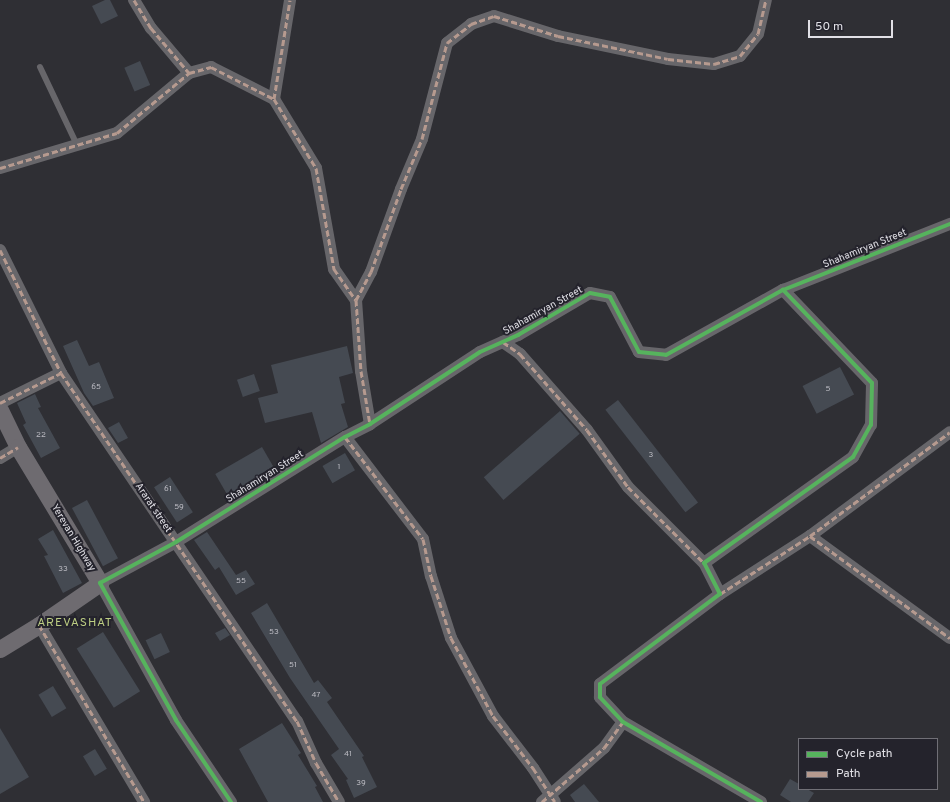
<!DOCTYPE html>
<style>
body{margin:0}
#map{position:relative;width:950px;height:802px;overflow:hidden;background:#2f2f34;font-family:Overpass,sans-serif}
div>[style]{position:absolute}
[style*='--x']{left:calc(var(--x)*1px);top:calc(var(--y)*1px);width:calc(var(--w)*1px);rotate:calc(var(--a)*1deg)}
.building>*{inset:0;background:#454a52;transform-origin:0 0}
.lane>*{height:6px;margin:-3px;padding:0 3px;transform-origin:3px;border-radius:3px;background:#67666a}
.street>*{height:12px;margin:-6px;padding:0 6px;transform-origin:6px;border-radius:6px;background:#67666a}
.secondary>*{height:17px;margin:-8.5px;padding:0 8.5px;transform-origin:8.5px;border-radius:8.5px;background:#6e6b70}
.quiet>*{height:3px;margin-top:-1.5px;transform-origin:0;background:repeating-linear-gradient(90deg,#b69a8f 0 6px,transparent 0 9px)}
.cycleway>*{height:4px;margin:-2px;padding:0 2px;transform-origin:2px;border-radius:2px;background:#56b35d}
span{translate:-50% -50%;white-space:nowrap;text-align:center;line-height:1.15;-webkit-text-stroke:4px #24232c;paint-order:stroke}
.number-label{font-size:8px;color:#babac1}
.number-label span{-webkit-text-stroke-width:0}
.street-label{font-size:10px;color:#e1e0e6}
.quarter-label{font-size:12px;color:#bdce83;letter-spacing:1px}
.legend{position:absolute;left:798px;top:738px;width:140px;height:52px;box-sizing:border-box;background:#24232c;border:1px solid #706f76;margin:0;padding:5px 7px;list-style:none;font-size:12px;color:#e1e0e6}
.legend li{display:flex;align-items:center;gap:8px;height:20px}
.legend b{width:20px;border:1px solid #706f76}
.scale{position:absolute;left:808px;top:20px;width:85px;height:18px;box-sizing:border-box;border:2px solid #e1e0e6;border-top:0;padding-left:5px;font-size:12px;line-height:14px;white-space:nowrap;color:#e1e0e6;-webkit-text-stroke:3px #24232c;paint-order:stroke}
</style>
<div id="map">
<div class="building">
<div style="clip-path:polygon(105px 0,110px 0,118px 16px,101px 24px,92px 6px)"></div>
<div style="left:140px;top:61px;width:26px;height:17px;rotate:67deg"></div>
<div style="clip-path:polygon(77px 340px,89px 366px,99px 362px,114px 398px,93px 406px,84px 393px,63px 346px)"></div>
<div style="clip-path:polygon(347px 346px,353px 373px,339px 377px,345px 403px,341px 404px,348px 427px,321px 443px,312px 412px,265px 423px,258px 398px,278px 393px,271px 365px)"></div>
<div style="left:840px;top:367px;width:31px;height:42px;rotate:63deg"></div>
<div style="left:254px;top:374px;width:18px;height:18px;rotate:71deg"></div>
<div style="clip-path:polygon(35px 394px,41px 407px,38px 408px,60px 448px,41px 458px,23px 425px,26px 423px,17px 403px)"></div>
<div style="left:618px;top:400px;width:130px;height:16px;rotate:52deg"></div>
<div style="left:560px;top:411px;width:30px;height:101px;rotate:49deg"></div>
<div style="clip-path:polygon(119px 422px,128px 438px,118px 443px,108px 428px)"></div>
<div style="left:262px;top:447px;width:28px;height:54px;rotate:60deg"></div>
<div style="left:345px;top:453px;width:20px;height:26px;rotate:60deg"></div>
<div style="left:170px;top:477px;width:42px;height:19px;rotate:57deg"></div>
<div style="left:87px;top:500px;width:66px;height:17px;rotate:62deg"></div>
<div style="clip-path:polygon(53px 530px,82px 583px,63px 593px,44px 556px,48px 555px,38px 539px)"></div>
<div style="clip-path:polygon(207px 532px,236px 575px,246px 570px,255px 584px,236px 595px,219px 567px,215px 570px,194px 540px)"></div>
<div style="clip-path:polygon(267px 603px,314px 683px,318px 680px,332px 698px,327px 702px,364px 756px,362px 757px,377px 787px,354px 798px,346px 780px,348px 779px,331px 755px,339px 749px,290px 678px,251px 613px)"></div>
<div style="clip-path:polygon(225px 628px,230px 635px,220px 641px,215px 633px)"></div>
<div style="left:103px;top:632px;width:70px;height:31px;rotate:58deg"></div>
<div style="left:161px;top:633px;width:21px;height:17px;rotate:65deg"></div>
<div style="left:53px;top:686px;width:26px;height:17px;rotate:59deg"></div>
<div style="clip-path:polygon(282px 723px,301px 753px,298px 755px,317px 786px,315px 787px,323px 802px,268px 802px,239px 749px)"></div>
<div style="clip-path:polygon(0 728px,29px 777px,0 794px)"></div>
<div style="left:95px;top:749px;width:23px;height:14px;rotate:59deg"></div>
<div style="clip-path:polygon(790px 779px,799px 784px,799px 789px,807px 789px,814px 793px,808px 802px,791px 802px,780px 795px)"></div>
<div style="clip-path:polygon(584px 784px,599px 802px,575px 802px,570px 795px)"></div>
</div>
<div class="lane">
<div style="--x:40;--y:67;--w:86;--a:64.6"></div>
</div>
<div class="street">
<div style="--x:134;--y:0;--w:33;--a:59"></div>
<div style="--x:151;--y:28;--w:59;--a:49.8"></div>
<div style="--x:274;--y:99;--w:100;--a:-80.8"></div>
<div style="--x:0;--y:168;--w:122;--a:-16.7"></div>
<div style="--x:117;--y:133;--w:94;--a:-39.8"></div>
<div style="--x:189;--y:73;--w:23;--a:-15"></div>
<div style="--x:211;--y:67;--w:71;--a:26.9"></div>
<div style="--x:274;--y:99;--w:81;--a:58.7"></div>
<div style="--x:316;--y:168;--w:103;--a:79.9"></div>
<div style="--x:334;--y:269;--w:38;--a:55"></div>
<div style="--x:356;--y:300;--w:71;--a:86"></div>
<div style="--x:361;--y:371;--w:54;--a:80.4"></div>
<div style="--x:0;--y:250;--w:137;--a:63.6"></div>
<div style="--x:61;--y:373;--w:420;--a:55.9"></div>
<div style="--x:297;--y:721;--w:46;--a:65.7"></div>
<div style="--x:316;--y:763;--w:45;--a:59.5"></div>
<div style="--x:356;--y:300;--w:32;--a:-62"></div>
<div style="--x:371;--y:272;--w:88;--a:-70.1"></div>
<div style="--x:401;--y:189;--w:54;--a:-67.2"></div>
<div style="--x:422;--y:139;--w:99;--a:-75.4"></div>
<div style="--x:447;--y:43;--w:31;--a:-38"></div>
<div style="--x:471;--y:24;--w:24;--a:-19"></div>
<div style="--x:494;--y:16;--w:67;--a:17.4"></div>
<div style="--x:558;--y:36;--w:112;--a:11.8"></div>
<div style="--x:668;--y:59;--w:46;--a:6.2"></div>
<div style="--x:714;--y:64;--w:27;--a:-17"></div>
<div style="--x:740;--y:56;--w:28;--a:-51"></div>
<div style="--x:758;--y:34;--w:35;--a:-77"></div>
<div style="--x:503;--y:342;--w:21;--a:35"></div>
<div style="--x:520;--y:354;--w:101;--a:48.6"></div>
<div style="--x:587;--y:430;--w:70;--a:54.3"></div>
<div style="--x:628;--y:487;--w:107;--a:45"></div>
<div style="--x:0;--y:403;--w:68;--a:-26.2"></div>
<div style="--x:345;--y:437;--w:128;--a:52.6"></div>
<div style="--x:423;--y:539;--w:38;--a:78"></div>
<div style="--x:431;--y:576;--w:65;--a:72.1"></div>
<div style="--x:451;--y:638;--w:89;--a:61.7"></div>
<div style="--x:493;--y:716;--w:66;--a:52.4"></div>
<div style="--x:533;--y:768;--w:40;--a:57.1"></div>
<div style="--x:0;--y:458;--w:21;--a:-31"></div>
<div style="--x:810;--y:536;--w:173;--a:36.1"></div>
<div style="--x:720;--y:594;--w:107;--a:-32.8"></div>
<div style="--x:810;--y:536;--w:174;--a:-36.6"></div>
<div style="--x:39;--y:625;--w:206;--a:59.3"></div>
<div style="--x:231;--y:802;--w:99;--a:-123.9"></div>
<div style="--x:176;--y:720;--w:157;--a:-119"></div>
<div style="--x:100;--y:583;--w:86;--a:-28.3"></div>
<div style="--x:176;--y:542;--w:199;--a:-31.9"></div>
<div style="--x:345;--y:437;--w:28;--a:-27"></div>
<div style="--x:370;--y:424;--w:131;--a:-33.2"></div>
<div style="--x:480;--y:352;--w:42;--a:-24.1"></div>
<div style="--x:518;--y:335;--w:83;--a:-30.3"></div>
<div style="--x:590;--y:293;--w:20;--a:11"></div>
<div style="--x:610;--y:297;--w:62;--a:62.2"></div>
<div style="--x:639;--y:352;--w:27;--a:6"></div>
<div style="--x:666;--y:355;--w:134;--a:-29.1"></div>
<div style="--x:783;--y:290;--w:180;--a:-21.6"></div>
<div style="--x:542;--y:802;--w:82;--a:-41.1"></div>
<div style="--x:604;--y:748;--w:32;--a:-54"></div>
<div style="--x:761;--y:802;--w:160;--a:-149.9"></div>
<div style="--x:623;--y:722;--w:34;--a:-133"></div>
<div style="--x:600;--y:697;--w:13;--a:-90"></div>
<div style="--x:600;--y:684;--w:150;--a:-36.9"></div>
<div style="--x:720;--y:594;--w:35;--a:-117"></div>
<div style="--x:704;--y:563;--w:183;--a:-35.4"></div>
<div style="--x:853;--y:457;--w:37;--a:-61"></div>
<div style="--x:871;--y:425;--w:42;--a:-88.6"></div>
<div style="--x:872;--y:383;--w:129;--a:-133.7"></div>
</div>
<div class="secondary">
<div style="--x:0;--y:410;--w:41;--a:64.1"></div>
<div style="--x:18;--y:447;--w:159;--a:58.9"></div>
<div style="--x:100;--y:583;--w:74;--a:145.5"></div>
<div style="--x:39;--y:625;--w:46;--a:148.4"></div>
</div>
<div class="quiet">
<div style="--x:134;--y:0;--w:33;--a:59"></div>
<div style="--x:151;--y:28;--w:59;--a:49.8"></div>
<div style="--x:274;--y:99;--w:100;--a:-80.8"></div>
<div style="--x:0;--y:168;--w:122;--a:-16.7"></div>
<div style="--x:117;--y:133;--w:94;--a:-39.8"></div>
<div style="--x:189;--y:73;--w:23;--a:-15"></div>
<div style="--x:211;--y:67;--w:71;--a:26.9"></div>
<div style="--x:274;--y:99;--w:81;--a:58.7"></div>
<div style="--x:316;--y:168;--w:103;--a:79.9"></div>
<div style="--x:334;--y:269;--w:38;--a:55"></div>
<div style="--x:356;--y:300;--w:71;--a:86"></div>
<div style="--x:361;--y:371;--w:54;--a:80.4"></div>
<div style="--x:0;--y:250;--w:137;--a:63.6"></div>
<div style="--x:61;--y:373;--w:420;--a:55.9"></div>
<div style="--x:297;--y:721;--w:46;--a:65.7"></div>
<div style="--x:316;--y:763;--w:45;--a:59.5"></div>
<div style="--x:356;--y:300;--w:32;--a:-62"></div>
<div style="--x:371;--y:272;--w:88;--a:-70.1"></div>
<div style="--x:401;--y:189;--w:54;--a:-67.2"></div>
<div style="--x:422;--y:139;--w:99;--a:-75.4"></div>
<div style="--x:447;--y:43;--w:31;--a:-38"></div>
<div style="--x:471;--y:24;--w:24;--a:-19"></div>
<div style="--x:494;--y:16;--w:67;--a:17.4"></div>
<div style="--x:558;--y:36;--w:112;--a:11.8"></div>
<div style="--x:668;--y:59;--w:46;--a:6.2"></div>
<div style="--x:714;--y:64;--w:27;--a:-17"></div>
<div style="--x:740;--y:56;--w:28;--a:-51"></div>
<div style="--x:758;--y:34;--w:35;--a:-77"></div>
<div style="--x:503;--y:342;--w:21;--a:35"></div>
<div style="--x:520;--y:354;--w:101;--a:48.6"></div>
<div style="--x:587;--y:430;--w:70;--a:54.3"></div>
<div style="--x:628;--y:487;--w:107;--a:45"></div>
<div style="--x:0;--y:403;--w:68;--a:-26.2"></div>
<div style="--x:345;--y:437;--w:128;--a:52.6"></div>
<div style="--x:423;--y:539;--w:38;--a:78"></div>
<div style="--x:431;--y:576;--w:65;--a:72.1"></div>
<div style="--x:451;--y:638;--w:89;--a:61.7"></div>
<div style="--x:493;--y:716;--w:66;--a:52.4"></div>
<div style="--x:533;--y:768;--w:40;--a:57.1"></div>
<div style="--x:0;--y:458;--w:21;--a:-31"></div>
<div style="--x:810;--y:536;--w:173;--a:36.1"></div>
<div style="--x:720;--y:594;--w:107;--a:-32.8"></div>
<div style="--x:810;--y:536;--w:174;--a:-36.6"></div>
<div style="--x:39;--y:625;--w:206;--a:59.3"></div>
<div style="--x:542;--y:802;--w:82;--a:-41.1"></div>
<div style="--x:604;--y:748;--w:32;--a:-54"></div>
</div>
<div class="cycleway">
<div style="--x:231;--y:802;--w:99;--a:-123.9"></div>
<div style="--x:176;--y:720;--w:157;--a:-119"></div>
<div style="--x:100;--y:583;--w:86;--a:-28.3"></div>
<div style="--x:176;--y:542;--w:199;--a:-31.9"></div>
<div style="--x:345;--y:437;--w:28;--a:-27"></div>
<div style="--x:370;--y:424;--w:131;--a:-33.2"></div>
<div style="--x:480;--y:352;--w:42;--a:-24.1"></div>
<div style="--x:518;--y:335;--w:83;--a:-30.3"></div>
<div style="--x:590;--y:293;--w:20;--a:11"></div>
<div style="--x:610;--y:297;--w:62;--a:62.2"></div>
<div style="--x:639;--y:352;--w:27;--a:6"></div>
<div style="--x:666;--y:355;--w:134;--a:-29.1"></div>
<div style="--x:783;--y:290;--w:180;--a:-21.6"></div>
<div style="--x:761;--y:802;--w:160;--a:-149.9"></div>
<div style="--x:623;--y:722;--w:34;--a:-133"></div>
<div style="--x:600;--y:697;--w:13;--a:-90"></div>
<div style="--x:600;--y:684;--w:150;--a:-36.9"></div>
<div style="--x:720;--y:594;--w:35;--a:-117"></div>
<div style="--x:704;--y:563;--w:183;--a:-35.4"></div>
<div style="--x:853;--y:457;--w:37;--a:-61"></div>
<div style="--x:871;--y:425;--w:42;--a:-88.6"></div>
<div style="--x:872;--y:383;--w:129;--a:-133.7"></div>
</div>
<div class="number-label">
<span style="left:96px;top:388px">65</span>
<span style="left:828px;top:390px">5</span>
<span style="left:41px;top:436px">22</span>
<span style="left:651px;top:456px">3</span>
<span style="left:339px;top:468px">1</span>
<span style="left:168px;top:490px">61</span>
<span style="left:179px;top:508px">59</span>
<span style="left:63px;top:570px">33</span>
<span style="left:241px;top:582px">55</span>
<span style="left:274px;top:633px">53</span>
<span style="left:293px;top:666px">51</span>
<span style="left:316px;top:696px">47</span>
<span style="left:348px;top:755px">41</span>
<span style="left:361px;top:784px">39</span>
</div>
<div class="street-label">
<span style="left:865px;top:249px;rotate:-22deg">Shahamiryan Street</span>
<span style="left:543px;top:311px;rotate:-29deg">Shahamiryan Street</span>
<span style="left:265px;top:477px;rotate:-32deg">Shahamiryan Street</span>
<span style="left:153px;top:508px;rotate:56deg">Ararat street</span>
<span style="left:73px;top:538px;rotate:59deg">Yerevan Highway</span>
</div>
<div class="quarter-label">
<span style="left:75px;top:624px">AREVASHAT</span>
</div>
<ul class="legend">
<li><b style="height:5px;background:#56b35d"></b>Cycle path</li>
<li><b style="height:5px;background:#b69a8f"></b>Path</li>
</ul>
<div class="scale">50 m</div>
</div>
